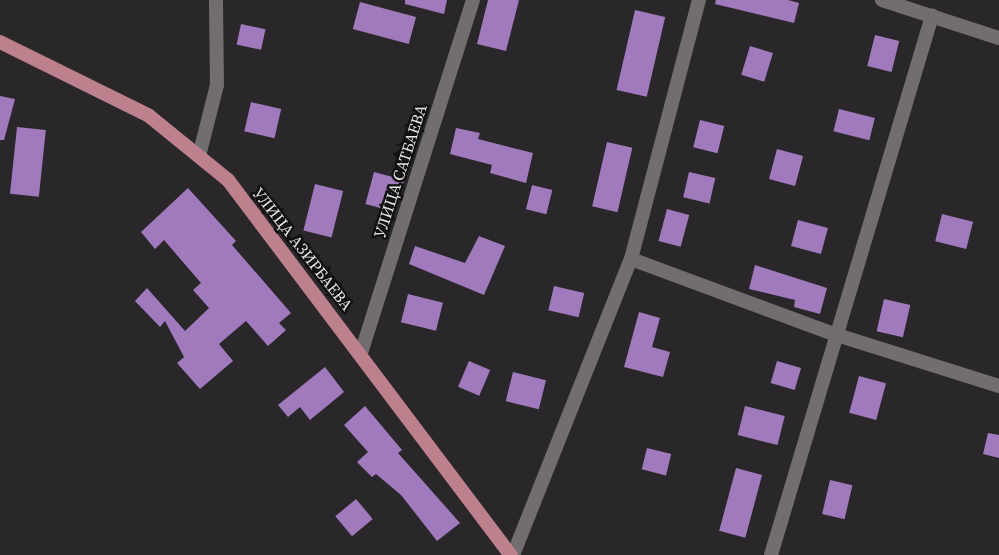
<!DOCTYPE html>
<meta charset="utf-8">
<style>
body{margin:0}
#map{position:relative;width:999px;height:555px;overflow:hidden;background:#2a272a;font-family:"Source Serif 4",serif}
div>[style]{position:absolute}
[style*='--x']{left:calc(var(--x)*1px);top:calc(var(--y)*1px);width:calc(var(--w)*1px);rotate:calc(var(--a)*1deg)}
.building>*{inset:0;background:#a17abd;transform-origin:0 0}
.minor>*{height:14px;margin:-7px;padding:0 7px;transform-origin:7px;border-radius:7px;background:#716d71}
.primary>*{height:14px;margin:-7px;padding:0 7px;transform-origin:7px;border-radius:7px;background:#bd818e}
span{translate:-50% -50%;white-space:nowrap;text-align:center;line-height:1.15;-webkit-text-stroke:5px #121112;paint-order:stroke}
.street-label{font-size:16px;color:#e8e6e8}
</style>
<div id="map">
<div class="building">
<div style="clip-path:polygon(405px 0,447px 0,444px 14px,405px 4px)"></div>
<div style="clip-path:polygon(488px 0,519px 0,506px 51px,477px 44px)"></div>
<div style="clip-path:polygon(716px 0,788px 0,799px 3px,794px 23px,715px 4px)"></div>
<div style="left:360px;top:2px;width:58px;height:28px;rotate:15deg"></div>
<div style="left:635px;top:10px;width:31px;height:82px;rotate:13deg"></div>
<div style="left:241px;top:24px;width:25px;height:21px;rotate:12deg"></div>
<div style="left:875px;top:35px;width:25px;height:32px;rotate:14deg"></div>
<div style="left:750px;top:46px;width:24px;height:30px;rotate:17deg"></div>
<div style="clip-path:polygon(0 96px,15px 99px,4px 140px,0 140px)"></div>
<div style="left:251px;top:102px;width:31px;height:30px;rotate:13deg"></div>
<div style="left:839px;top:109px;width:37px;height:23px;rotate:14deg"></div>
<div style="left:700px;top:120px;width:25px;height:28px;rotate:14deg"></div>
<div style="left:17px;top:127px;width:29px;height:67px;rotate:6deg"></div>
<div style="clip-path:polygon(456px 128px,480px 133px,478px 139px,533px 153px,526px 183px,490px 173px,492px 165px,450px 154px)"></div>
<div style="left:607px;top:142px;width:26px;height:66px;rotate:13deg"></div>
<div style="left:777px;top:149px;width:27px;height:31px;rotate:15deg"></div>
<div style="left:374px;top:172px;width:31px;height:33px;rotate:15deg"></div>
<div style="left:689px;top:172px;width:27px;height:26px;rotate:13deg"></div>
<div style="left:315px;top:184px;width:29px;height:48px;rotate:14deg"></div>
<div style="left:532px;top:185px;width:21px;height:25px;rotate:14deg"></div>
<div style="clip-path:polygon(188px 188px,236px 241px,232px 245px,291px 313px,279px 323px,286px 330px,268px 346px,246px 321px,219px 344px,233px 361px,200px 389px,177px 363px,184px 357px,165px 321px,160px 327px,135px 301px,147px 288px,185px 331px,209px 308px,193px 290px,201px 283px,164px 240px,155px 249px,141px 232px)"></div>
<div style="left:667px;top:209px;width:23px;height:33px;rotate:15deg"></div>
<div style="left:942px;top:214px;width:32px;height:28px;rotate:14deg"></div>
<div style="left:798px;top:220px;width:31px;height:27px;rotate:15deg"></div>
<div style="clip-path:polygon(479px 236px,505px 246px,484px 295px,409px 264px,415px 246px,465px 263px)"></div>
<div style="clip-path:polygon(755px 265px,827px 288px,820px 314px,794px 307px,795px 300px,749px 289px)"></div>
<div style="left:554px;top:286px;width:31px;height:25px;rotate:13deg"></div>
<div style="left:408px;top:294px;width:36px;height:29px;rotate:14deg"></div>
<div style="left:884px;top:299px;width:27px;height:33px;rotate:13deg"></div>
<div style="clip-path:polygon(639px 312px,660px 318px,652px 347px,670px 352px,663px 377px,624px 367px)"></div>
<div style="left:469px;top:361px;width:23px;height:28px;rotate:23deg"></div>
<div style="left:777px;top:361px;width:25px;height:23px;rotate:16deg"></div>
<div style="clip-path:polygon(325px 367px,344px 392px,310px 420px,300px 407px,288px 417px,278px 405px)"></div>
<div style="left:513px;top:372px;width:34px;height:30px;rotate:14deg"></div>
<div style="left:859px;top:376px;width:28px;height:38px;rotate:15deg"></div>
<div style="clip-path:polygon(365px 406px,402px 450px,398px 453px,460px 523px,437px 541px,401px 495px,376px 474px,372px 477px,357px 462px,368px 452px,344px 425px)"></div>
<div style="left:745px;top:406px;width:41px;height:30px;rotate:14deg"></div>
<div style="clip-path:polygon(988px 433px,999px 435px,999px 458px,983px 454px)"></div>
<div style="left:647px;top:448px;width:25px;height:22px;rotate:14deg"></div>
<div style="left:736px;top:468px;width:27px;height:65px;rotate:15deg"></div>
<div style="left:830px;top:480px;width:23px;height:35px;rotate:13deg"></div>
<div style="left:356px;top:499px;width:26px;height:27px;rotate:50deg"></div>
</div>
<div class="minor">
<div style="--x:882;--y:0;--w:123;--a:18"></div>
<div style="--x:199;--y:156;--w:73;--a:-75.8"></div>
<div style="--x:217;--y:85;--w:85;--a:-90.7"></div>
<div style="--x:631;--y:259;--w:220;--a:20.3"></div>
<div style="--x:837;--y:335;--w:170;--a:17.5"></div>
<div style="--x:361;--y:353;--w:370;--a:-72.4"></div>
<div style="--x:513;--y:555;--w:319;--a:-68.3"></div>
<div style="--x:631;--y:259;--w:268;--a:-75.3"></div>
<div style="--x:771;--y:555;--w:563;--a:-73.37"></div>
</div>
<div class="primary">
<div style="--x:0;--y:42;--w:165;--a:26.3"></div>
<div style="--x:148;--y:115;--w:103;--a:39.1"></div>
<div style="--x:228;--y:180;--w:470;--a:53"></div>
</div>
<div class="street-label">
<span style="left:400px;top:171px;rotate:-72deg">УЛИЦА САТБАЕВА</span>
<span style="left:303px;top:249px;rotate:52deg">УЛИЦА АЗИРБАЕВА</span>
</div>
</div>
